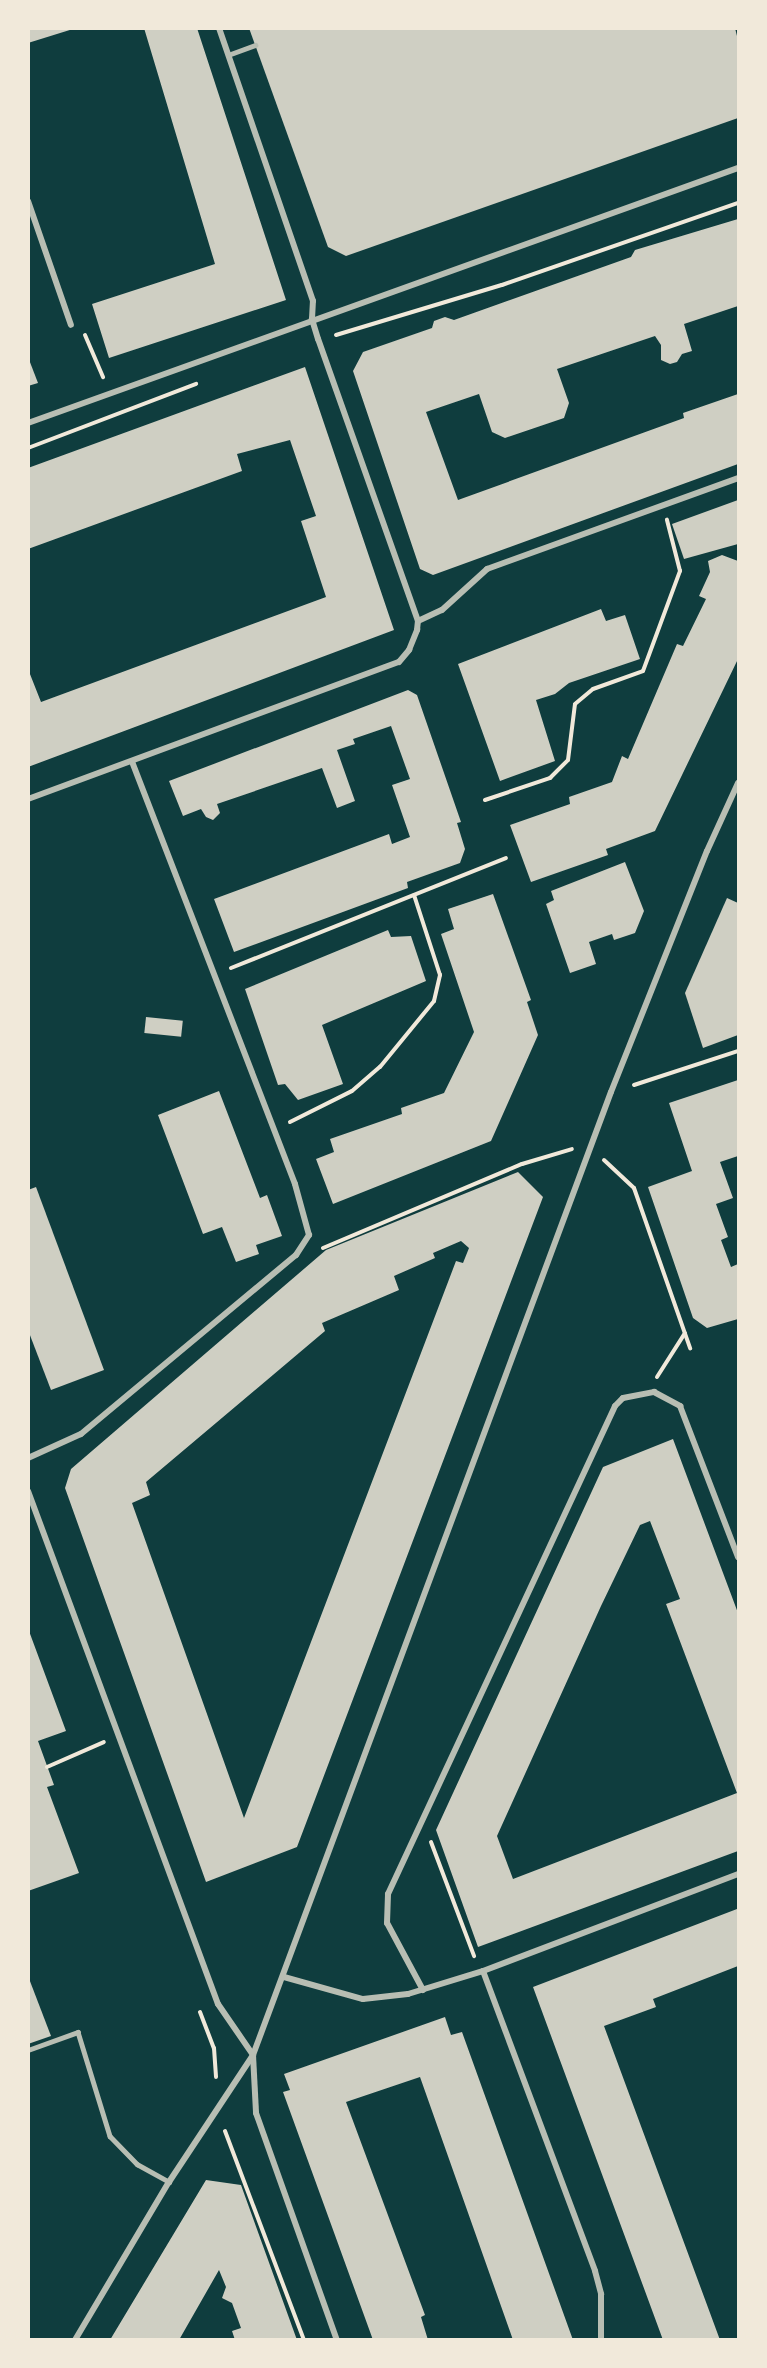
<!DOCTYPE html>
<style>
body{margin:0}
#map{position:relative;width:767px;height:2368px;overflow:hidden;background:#0f3d3e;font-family:Quicksand,sans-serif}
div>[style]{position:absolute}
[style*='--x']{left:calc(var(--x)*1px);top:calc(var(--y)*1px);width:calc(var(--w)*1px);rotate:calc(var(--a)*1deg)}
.building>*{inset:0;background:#cfcfc3;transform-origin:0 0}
.path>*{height:4px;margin:-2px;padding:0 2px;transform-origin:2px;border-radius:2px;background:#f1e9da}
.service>*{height:4.5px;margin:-2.25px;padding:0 2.25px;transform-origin:2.25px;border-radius:2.25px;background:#b8beb3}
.minor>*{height:6px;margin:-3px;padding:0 3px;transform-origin:3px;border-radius:3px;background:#b8beb3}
span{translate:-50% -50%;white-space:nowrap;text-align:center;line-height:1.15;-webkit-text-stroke:4.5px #f1e9da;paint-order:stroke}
.frame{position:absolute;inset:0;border:30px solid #f1e9da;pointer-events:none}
</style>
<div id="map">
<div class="building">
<div style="clip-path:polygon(28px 28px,72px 28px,73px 29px,28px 43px)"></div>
<div style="clip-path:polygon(144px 28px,197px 28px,286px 300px,109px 358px,92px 304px,215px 264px)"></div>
<div style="clip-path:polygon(249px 28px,735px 28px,738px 40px,738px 118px,346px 256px,328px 247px)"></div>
<div style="clip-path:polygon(738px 219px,738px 306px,684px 324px,692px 351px,682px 354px,677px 362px,670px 364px,661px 360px,661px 345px,655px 336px,557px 369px,569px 403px,564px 418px,505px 438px,492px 432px,479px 394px,426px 412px,458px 500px,684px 418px,683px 413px,738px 394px,738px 464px,433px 575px,420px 569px,353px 371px,363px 352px,432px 328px,434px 321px,445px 317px,454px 320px,631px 257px,635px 250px)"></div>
<div style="clip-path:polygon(28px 357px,38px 383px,28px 386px)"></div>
<div style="clip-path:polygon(305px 367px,394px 630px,28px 767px,28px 669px,41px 702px,326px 597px,301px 521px,316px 516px,290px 440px,237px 454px,242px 471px,28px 549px,28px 468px)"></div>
<div style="clip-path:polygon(738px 500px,738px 544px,684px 559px,672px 524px)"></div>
<div style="clip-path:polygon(722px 555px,738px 561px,738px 659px,655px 831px,606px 849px,608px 855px,531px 882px,510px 825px,570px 804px,569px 797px,612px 782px,622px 756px,628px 759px,677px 644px,683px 646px,706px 599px,699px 596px,710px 572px,708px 561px)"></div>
<div style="clip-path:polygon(601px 609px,606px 621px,625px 615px,640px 659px,569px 683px,555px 694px,536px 700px,555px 761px,500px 781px,458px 664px)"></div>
<div style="clip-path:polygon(408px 690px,417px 695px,461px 822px,457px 823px,465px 849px,460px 863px,407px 882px,408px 888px,234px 952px,214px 899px,389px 834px,392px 844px,410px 837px,392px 785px,410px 779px,391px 726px,353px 739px,355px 744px,337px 750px,355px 801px,337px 808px,322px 768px,217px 804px,220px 813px,213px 820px,206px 817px,201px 809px,183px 816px,169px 781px)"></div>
<div style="clip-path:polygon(625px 862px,644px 911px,635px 933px,614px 940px,612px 934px,589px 942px,596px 964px,570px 973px,546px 904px,554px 900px,551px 891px)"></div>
<div style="clip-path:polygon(493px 894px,531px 1000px,527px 1002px,538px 1035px,491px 1141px,333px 1204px,316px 1159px,334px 1152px,330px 1139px,402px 1114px,401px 1108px,444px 1093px,474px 1032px,441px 934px,454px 929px,448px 909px)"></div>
<div style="clip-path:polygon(727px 898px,738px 903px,738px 1035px,703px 1048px,685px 993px)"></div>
<div style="clip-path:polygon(388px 930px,391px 937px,411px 936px,426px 981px,322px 1025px,343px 1084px,298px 1100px,285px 1084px,278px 1085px,245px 989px)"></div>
<div style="left:146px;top:1017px;width:37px;height:16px;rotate:6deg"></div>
<div style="clip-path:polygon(738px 1080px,738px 1156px,720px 1162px,733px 1198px,716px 1204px,728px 1237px,721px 1240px,731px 1267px,738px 1264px,738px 1319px,707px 1328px,693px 1318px,648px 1187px,692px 1171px,669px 1103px)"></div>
<div style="clip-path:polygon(219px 1091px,260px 1198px,267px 1195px,282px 1236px,256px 1245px,259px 1254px,236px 1262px,222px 1227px,203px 1234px,158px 1115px)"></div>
<div style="clip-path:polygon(evenodd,518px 1172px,543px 1197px,297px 1847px,206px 1882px,65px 1488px,71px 1469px,326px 1250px,518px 1172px,461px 1241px,469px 1248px,463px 1263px,456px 1261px,244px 1818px,132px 1503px,150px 1495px,146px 1482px,325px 1331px,322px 1323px,399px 1290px,394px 1276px,435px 1258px,433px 1253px,461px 1241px)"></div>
<div style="clip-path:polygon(36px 1187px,104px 1370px,51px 1390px,28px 1330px,28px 1190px)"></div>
<div style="clip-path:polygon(evenodd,673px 1439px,738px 1613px,738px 1851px,478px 1947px,436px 1830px,603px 1467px,673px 1439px,650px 1521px,680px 1599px,666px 1604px,737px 1793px,513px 1879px,497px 1836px,601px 1606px,640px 1525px,650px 1521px)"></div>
<div style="clip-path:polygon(29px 1631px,66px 1731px,38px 1741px,54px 1785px,47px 1787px,79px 1873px,28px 1891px)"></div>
<div style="clip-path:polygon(737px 1909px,738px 1966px,653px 1999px,656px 2007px,604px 2026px,720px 2340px,663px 2340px,533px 1987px)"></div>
<div style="clip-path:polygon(28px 1976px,51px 2036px,28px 2044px)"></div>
<div style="clip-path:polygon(445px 2017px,451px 2035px,462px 2032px,573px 2340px,513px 2340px,420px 2077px,346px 2102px,425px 2315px,421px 2317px,428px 2340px,373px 2340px,283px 2092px,290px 2090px,284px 2074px)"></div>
<div style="clip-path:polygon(206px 2180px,241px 2185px,297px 2340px,235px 2340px,232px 2331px,241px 2328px,232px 2303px,222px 2298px,226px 2287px,219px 2270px,179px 2340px,110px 2340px)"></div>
</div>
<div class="path">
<div style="--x:85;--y:335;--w:46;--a:66.8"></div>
<div style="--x:336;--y:335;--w:173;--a:-16.8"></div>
<div style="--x:502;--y:285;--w:250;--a:-19.2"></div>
<div style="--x:28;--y:448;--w:180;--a:-20.9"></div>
<div style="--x:485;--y:800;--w:69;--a:-18.7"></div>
<div style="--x:550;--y:778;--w:25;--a:-45"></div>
<div style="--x:568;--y:760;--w:56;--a:-82.9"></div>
<div style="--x:575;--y:704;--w:23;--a:-40"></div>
<div style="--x:593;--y:689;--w:53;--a:-19.8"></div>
<div style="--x:643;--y:671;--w:107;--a:-69.7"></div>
<div style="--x:680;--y:571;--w:53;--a:-104.3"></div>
<div style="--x:231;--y:968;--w:296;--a:-21.8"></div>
<div style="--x:634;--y:1085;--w:109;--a:-18.1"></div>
<div style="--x:290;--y:1122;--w:69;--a:-26.6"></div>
<div style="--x:352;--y:1091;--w:37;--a:-41"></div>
<div style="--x:380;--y:1067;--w:85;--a:-50.7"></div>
<div style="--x:434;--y:1001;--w:27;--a:-77"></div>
<div style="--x:440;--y:975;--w:84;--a:-108"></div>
<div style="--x:604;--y:1160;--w:41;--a:43"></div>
<div style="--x:634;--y:1188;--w:170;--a:70.7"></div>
<div style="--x:323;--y:1248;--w:216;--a:-22.9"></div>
<div style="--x:522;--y:1164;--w:52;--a:-16.7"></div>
<div style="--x:657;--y:1377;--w:52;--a:-57.5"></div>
<div style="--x:28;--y:1417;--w:14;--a:90"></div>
<div style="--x:47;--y:1767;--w:62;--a:-23.7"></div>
<div style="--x:431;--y:1842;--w:122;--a:69.3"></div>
<div style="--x:200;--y:2012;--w:39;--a:69"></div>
<div style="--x:214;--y:2048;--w:29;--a:86"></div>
<div style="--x:225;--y:2131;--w:223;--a:69.3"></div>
</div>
<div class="service">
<div style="--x:228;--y:55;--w:29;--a:-20"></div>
<div style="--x:28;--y:2050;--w:53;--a:-19.8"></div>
<div style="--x:78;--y:2032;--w:109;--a:72.9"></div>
<div style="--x:110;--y:2136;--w:39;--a:46"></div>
<div style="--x:137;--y:2164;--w:37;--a:29"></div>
</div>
<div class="minor">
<div style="--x:28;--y:201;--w:131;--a:70.9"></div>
<div style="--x:28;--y:423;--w:754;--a:-19.76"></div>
<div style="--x:418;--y:621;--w:26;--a:-25"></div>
<div style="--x:442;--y:610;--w:61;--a:-42.3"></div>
<div style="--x:487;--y:569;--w:267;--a:-19.9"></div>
<div style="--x:28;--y:799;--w:395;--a:-20.3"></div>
<div style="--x:399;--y:662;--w:16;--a:-50"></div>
<div style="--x:409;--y:650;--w:22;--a:-68"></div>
<div style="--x:417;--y:630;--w:9;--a:-84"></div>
<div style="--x:418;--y:621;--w:299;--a:-109.5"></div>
<div style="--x:318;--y:339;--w:21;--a:-107"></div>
<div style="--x:312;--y:319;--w:18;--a:-87"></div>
<div style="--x:313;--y:301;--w:289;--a:-109"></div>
<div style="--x:28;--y:1458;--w:58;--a:-24.4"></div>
<div style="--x:81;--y:1434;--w:280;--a:-39.8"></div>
<div style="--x:296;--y:1255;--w:24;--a:-57"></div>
<div style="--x:309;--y:1235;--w:53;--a:-105.4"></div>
<div style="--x:295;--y:1184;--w:453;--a:-111.1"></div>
<div style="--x:28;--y:1491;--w:547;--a:69.68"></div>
<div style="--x:218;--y:2004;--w:62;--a:55.5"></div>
<div style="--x:253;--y:2055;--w:58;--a:87"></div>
<div style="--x:256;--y:2113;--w:241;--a:70.4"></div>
<div style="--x:483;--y:1971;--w:320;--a:69.5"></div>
<div style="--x:595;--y:2271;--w:24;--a:75"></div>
<div style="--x:601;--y:2294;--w:46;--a:90"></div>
<div style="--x:284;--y:1977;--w:82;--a:15.6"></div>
<div style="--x:363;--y:1999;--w:45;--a:-6.3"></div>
<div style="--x:408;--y:1994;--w:78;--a:-17"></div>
<div style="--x:483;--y:1971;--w:273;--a:-20.8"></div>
<div style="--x:423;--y:1990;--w:76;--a:-118.2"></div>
<div style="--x:387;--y:1923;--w:29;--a:-88"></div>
<div style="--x:388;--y:1894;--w:538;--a:-65.05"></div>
<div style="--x:615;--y:1406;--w:11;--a:-45"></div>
<div style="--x:623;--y:1398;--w:32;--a:-11"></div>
<div style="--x:654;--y:1392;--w:30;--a:28"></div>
<div style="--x:680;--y:1406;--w:162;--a:69"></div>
<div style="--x:75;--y:2340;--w:184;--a:-59.3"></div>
<div style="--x:169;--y:2182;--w:152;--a:-56.5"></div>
<div style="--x:253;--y:2055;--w:1027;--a:-69.61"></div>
<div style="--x:611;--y:1092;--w:259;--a:-68.3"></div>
<div style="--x:707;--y:851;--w:75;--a:-65.5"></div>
</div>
<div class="frame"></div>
</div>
